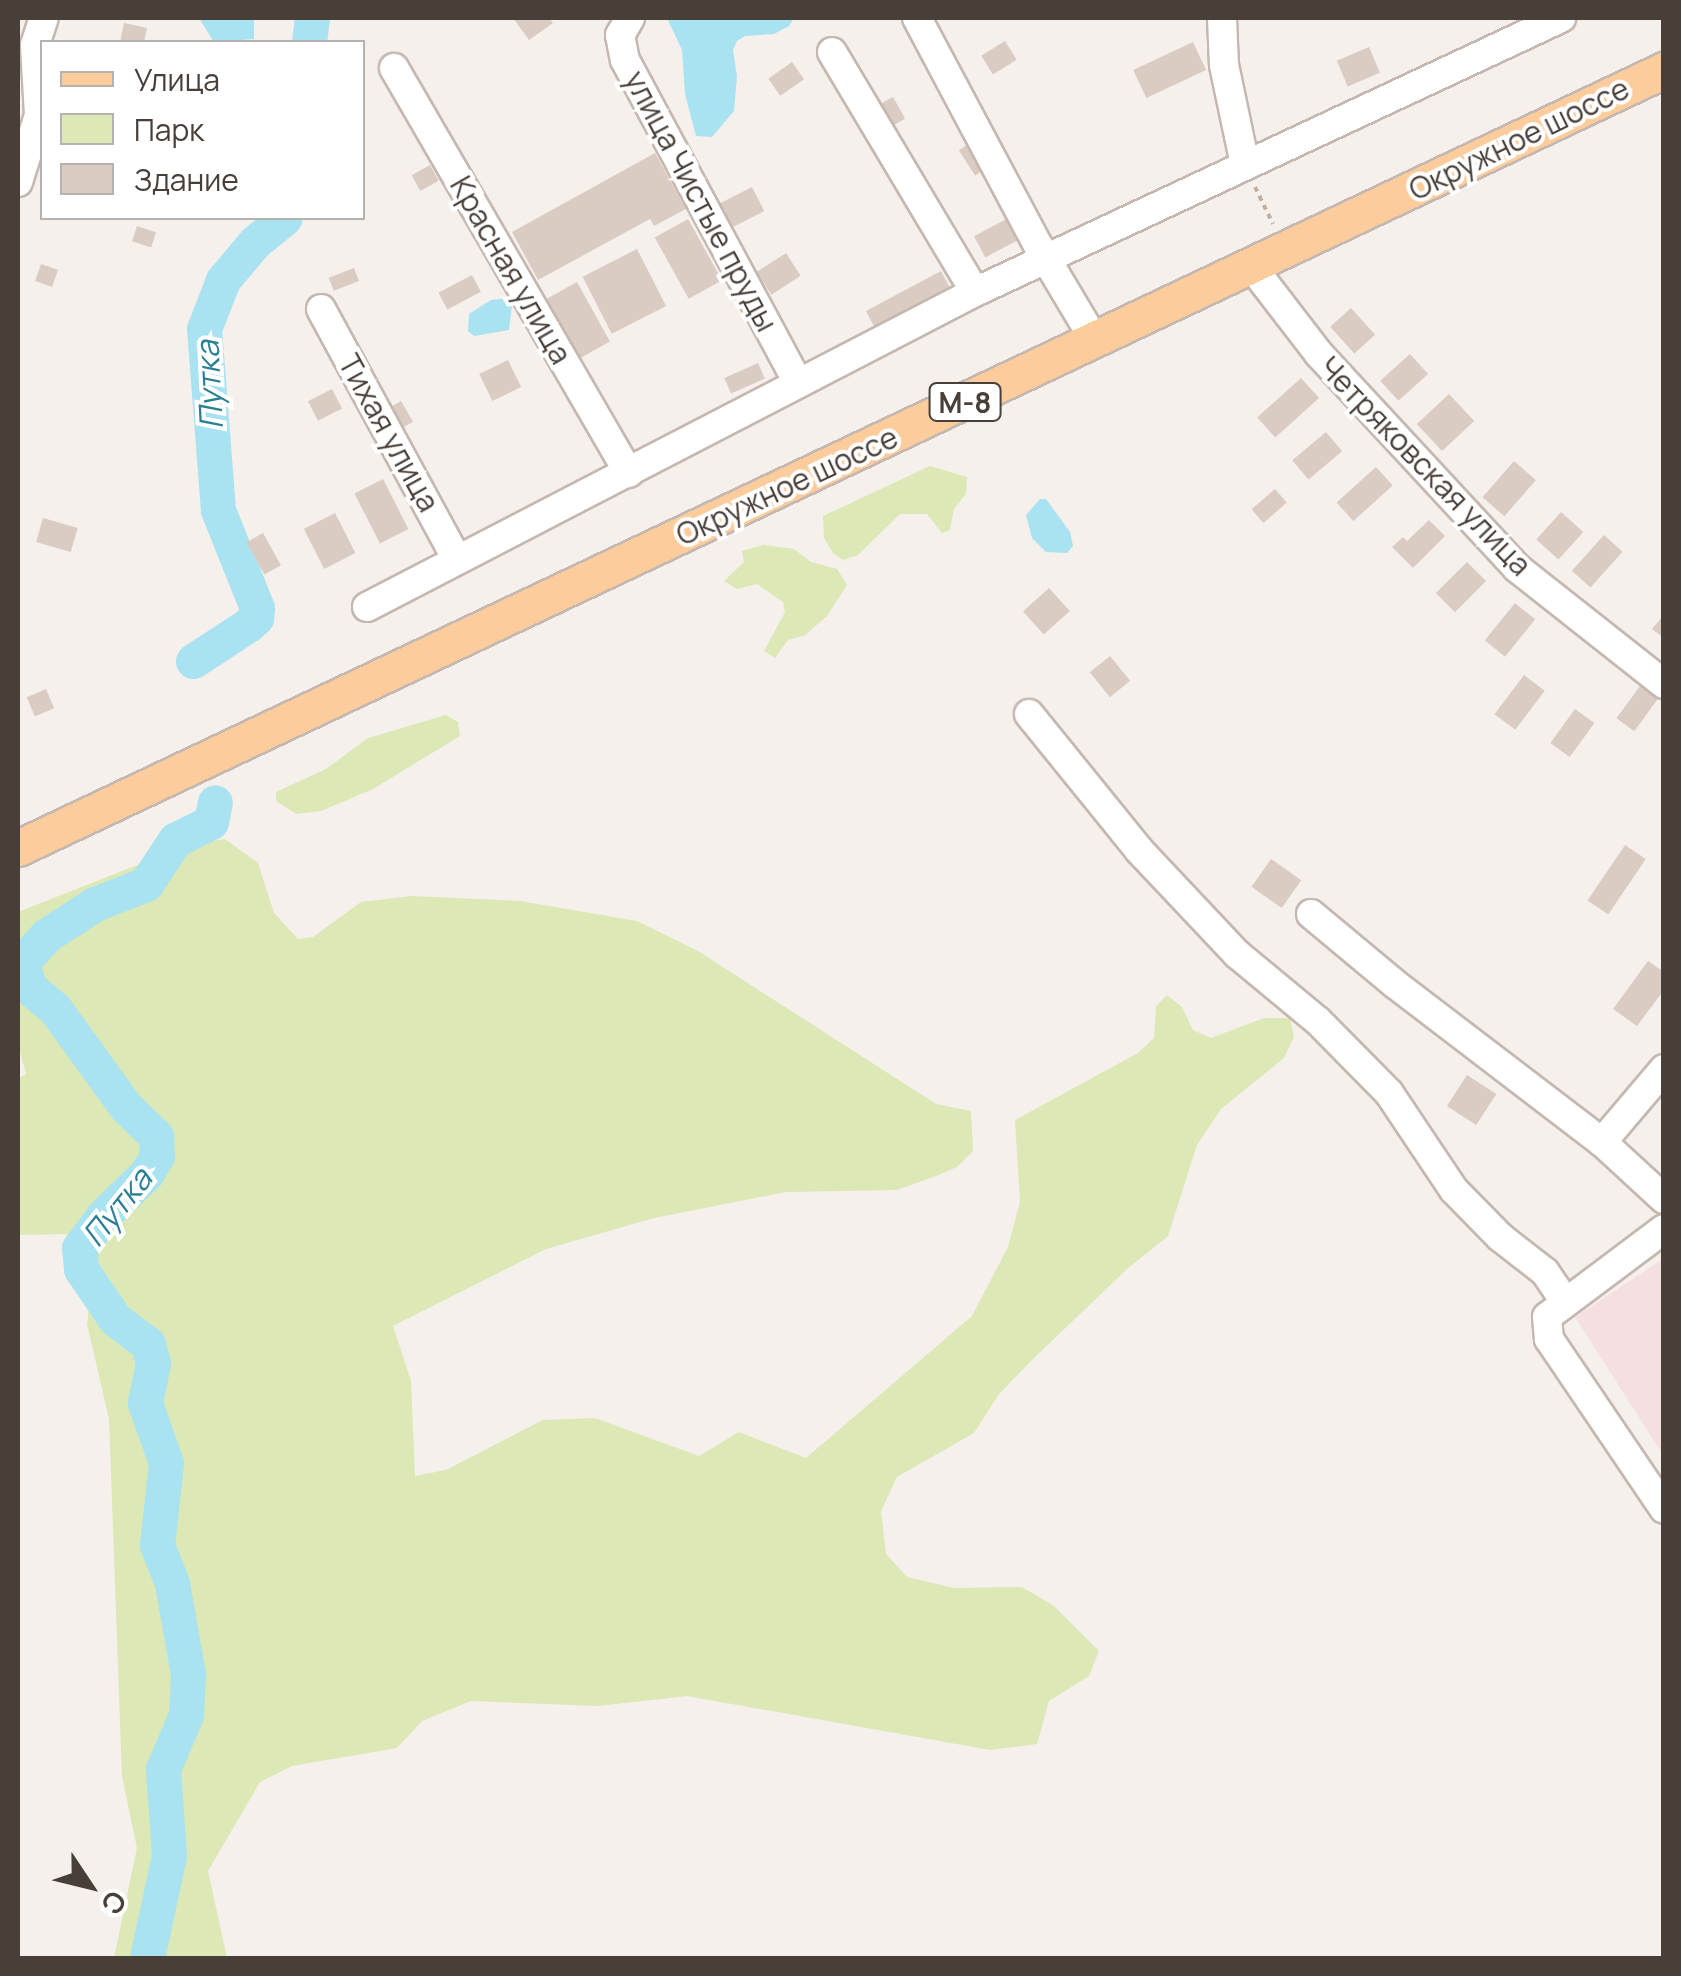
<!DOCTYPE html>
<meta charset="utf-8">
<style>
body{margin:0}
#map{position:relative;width:1681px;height:1976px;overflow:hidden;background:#f5f0eb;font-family:Manrope,sans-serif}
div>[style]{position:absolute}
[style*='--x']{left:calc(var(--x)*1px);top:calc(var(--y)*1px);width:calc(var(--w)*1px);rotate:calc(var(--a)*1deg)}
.medical>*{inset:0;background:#f5dfe1}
.green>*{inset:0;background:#dce8b5}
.water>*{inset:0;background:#a9e2f0}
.river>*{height:35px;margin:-17.5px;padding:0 17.5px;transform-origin:17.5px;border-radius:17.5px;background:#a9e2f0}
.building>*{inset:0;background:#daccc3;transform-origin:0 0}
.path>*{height:4px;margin-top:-2px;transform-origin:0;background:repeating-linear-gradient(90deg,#c2ae9f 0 5px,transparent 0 10px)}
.roads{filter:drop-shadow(2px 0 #c4b8b0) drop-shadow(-2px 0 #c4b8b0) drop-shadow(0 2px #c4b8b0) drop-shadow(0 -2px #c4b8b0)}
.minor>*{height:28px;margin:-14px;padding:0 14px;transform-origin:14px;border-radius:14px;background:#fff}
.major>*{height:35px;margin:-17.5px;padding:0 17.5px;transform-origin:17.5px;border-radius:17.5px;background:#fccc9c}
span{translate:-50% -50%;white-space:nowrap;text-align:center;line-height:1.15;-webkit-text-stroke:8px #fff;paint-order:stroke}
.shield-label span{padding:2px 8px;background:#fff;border:2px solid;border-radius:8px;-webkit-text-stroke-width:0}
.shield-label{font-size:28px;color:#493f39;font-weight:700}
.street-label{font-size:30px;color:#493f39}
.water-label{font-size:32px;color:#2b7f94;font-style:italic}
.frame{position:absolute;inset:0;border:20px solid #493f39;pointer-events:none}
.legend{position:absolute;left:40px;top:40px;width:325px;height:180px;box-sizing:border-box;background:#fff;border:2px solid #b6b2b0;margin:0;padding:12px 18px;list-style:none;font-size:30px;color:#493f39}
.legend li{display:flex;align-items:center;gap:20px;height:50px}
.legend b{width:50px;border:2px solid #b6b2b0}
.north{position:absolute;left:40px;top:1836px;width:100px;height:100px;-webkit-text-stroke:8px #fff;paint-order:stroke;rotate:125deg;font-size:28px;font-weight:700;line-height:40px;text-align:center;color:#493f39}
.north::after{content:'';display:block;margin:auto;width:35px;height:45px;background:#493f39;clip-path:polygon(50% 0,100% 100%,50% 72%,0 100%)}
</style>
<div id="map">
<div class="medical">
<div style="clip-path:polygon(1663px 1259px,1663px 1455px,1575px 1317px)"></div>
</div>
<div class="green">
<div style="clip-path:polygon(930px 466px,967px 477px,966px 494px,954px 509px,950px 530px,942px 533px,927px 514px,900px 514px,858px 555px,843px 560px,833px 553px,824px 538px,823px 516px)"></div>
<div style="clip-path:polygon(764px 545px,794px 549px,811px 562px,837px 569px,847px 585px,827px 616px,805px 635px,788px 640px,775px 658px,764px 651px,785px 612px,783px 602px,757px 584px,737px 589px,724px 581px,744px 562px,742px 551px)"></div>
<div style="clip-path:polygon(446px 715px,458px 722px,460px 736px,373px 789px,321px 811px,296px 814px,276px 801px,276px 792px,326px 769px,368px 738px)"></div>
<div style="clip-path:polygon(225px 839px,258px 863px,274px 913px,298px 939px,313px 937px,361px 902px,412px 896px,520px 901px,637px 921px,698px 951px,936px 1104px,971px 1111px,973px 1151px,957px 1167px,936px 1176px,897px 1190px,786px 1192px,654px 1218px,546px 1249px,393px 1326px,411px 1381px,415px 1476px,446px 1470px,543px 1420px,595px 1418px,699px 1456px,739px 1432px,806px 1458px,972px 1316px,1008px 1247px,1020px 1202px,1015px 1120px,1138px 1053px,1154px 1038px,1156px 1006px,1167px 995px,1182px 1007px,1193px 1030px,1211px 1038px,1264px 1018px,1290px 1018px,1294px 1037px,1284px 1058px,1221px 1109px,1197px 1145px,1168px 1236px,1127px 1269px,1034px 1358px,999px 1394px,974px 1433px,897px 1477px,881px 1511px,886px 1554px,907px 1577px,954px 1588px,1022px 1587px,1054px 1606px,1099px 1651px,1089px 1676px,1049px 1701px,1037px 1744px,990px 1750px,687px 1696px,599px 1706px,471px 1701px,422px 1721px,397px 1748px,292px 1766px,260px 1782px,208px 1871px,227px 1958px,114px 1958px,137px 1848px,122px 1776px,109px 1419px,87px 1324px,95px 1259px,66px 1234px,18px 1235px,18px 1079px,26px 1074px,18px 1044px,18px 912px,191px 844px)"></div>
</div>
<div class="water">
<div style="clip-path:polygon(199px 18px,254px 18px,254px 39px,214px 42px)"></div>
<div style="clip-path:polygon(794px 18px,789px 26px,774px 34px,745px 36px,737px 41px,733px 50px,737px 76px,734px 111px,712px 137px,696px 136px,685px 94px,682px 50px,667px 18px)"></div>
<div style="clip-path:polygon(507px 298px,512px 305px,509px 330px,474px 336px,468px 331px,469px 314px,491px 300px)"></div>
<div style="clip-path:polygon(1040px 499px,1046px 499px,1070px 532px,1073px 546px,1067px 553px,1046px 552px,1032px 538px,1026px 515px)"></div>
</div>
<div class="river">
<div style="--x:309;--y:42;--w:24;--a:-83"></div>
<div style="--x:193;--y:661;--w:66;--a:-33.2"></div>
<div style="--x:248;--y:625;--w:11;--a:-41"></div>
<div style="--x:256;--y:618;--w:10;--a:-84"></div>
<div style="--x:257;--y:608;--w:105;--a:-111.7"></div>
<div style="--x:218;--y:510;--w:182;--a:-94.4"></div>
<div style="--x:204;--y:329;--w:53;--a:-68.8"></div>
<div style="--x:223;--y:280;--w:50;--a:-49.9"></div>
<div style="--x:255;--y:242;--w:38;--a:-39"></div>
<div style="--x:147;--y:1958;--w:105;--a:-77.9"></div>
<div style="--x:169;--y:1855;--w:86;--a:-94"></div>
<div style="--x:163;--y:1769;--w:59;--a:-66.9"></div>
<div style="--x:186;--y:1715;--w:41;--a:-87.2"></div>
<div style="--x:188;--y:1674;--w:92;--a:-100"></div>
<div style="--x:172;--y:1583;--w:41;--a:-111.5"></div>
<div style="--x:157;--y:1545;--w:82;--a:-83.7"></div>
<div style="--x:166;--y:1463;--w:64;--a:-109.3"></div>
<div style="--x:145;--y:1403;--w:41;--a:-78.7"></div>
<div style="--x:153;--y:1363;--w:20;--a:-105"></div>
<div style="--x:148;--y:1344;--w:41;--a:-142.9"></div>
<div style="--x:115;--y:1319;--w:60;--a:-124.2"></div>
<div style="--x:81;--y:1269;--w:21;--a:-95"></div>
<div style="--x:79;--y:1248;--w:40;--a:-53"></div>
<div style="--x:103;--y:1216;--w:60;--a:-44.3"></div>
<div style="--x:146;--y:1174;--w:21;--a:-59"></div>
<div style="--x:157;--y:1156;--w:20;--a:-93"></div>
<div style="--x:156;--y:1136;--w:42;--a:-136"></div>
<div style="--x:126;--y:1107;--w:121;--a:-125.9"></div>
<div style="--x:55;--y:1009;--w:33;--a:-140"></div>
<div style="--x:30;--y:988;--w:21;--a:-109"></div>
<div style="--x:23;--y:968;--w:10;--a:-73"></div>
<div style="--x:26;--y:958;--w:31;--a:-48"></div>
<div style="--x:47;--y:935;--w:57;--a:-32.9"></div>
<div style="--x:95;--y:904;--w:55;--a:-21.4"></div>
<div style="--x:146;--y:884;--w:53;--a:-56.6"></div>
<div style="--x:175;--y:840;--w:40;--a:-26.6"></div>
<div style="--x:211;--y:822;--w:20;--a:-79"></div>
</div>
<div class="building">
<div style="clip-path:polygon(513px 18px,549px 18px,553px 23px,529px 40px)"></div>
<div style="clip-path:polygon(124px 23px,147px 28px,144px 42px,120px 42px)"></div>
<div style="left:1005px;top:41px;width:22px;height:28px;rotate:58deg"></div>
<div style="left:1193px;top:42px;width:31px;height:66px;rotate:65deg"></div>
<div style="left:1369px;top:47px;width:28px;height:35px;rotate:67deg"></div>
<div style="left:792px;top:62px;width:21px;height:29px;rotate:55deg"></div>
<div style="left:893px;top:97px;width:25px;height:21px;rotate:61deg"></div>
<div style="left:973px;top:141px;width:30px;height:17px;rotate:57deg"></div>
<div style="clip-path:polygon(655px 153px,686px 209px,654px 226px,650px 219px,538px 280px,512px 232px)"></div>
<div style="left:430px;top:165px;width:18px;height:21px;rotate:61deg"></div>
<div style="left:752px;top:187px;width:27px;height:39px;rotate:63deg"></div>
<div style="left:1012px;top:216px;width:24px;height:43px;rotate:62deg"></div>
<div style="left:688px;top:219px;width:70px;height:38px;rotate:61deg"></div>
<div style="left:137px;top:226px;width:20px;height:16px;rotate:18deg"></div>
<div style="left:637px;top:249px;width:64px;height:61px;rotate:63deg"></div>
<div style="left:786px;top:253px;width:27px;height:35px;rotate:57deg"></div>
<div style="left:41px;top:264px;width:18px;height:18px;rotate:19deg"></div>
<div style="left:354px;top:268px;width:14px;height:27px;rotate:69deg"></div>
<div style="left:941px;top:271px;width:21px;height:85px;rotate:62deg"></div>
<div style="left:472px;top:275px;width:19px;height:38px;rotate:62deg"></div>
<div style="left:577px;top:282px;width:68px;height:39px;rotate:61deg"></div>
<div style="left:1351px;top:308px;width:36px;height:28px;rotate:48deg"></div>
<div style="left:1410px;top:354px;width:27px;height:40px;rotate:48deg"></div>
<div style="left:508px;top:360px;width:30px;height:32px;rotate:64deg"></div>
<div style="left:758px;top:363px;width:17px;height:37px;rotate:66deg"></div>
<div style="left:1301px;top:378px;width:27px;height:59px;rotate:48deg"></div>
<div style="left:332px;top:389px;width:22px;height:27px;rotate:63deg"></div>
<div style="left:1449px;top:394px;width:37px;height:44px;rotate:47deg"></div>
<div style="left:401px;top:401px;width:24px;height:21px;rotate:60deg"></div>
<div style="left:1326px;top:432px;width:25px;height:44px;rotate:50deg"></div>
<div style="left:1514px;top:461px;width:29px;height:48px;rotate:41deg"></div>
<div style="left:1376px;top:467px;width:25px;height:53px;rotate:48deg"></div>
<div style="left:383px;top:479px;width:56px;height:32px;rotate:63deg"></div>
<div style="left:1275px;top:489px;width:18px;height:31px;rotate:49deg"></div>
<div style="left:1561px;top:512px;width:30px;height:37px;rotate:42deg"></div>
<div style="left:335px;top:513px;width:45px;height:35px;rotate:63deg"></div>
<div style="left:43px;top:518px;width:36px;height:25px;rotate:16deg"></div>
<div style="clip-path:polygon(1429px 520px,1445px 536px,1413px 568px,1392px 547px,1403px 537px,1407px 541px)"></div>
<div style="left:263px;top:533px;width:37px;height:19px;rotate:61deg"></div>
<div style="left:1604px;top:535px;width:25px;height:48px;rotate:42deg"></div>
<div style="left:1467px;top:562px;width:27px;height:44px;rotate:45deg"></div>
<div style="left:1049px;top:588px;width:31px;height:35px;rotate:48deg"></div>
<div style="left:1515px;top:603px;width:26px;height:48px;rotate:39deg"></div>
<div style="clip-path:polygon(1664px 615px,1664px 638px,1652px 629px)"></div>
<div style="left:1110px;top:656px;width:32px;height:26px;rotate:51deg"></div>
<div style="left:1524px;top:675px;width:26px;height:49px;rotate:37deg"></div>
<div style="left:1640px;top:686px;width:22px;height:40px;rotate:36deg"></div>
<div style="left:46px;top:689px;width:21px;height:21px;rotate:67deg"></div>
<div style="left:1575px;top:709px;width:24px;height:42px;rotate:36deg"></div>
<div style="left:1625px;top:845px;width:25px;height:67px;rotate:34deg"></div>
<div style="left:1271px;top:859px;width:37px;height:34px;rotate:35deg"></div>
<div style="clip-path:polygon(1648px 961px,1664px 972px,1664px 990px,1637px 1026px,1613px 1009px)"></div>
<div style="left:1467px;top:1075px;width:35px;height:37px;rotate:33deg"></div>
</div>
<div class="path">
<div style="--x:1255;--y:187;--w:41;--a:64.1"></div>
</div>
<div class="roads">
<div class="minor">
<div style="--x:630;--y:18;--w:20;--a:120"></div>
<div style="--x:620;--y:35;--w:25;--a:79"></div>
<div style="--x:625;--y:60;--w:366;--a:61.8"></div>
<div style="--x:917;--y:18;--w:259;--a:62"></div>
<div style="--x:1039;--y:247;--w:109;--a:59.2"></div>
<div style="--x:1222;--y:18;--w:47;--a:87.6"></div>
<div style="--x:1224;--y:65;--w:102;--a:78.1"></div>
<div style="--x:832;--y:52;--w:279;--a:59.2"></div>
<div style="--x:394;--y:68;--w:468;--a:59.9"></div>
<div style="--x:18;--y:182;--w:70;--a:-72.6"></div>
<div style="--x:39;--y:115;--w:70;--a:-93.3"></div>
<div style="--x:35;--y:45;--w:28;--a:-72"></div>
<div style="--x:1252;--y:267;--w:110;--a:52.4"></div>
<div style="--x:1319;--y:354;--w:292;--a:47.2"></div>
<div style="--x:1517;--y:568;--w:187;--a:38.3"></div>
<div style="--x:321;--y:309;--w:283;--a:61.5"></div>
<div style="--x:367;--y:607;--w:685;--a:-27.39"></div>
<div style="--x:975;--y:292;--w:647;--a:-25.06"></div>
<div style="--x:1029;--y:714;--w:175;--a:51"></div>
<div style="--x:1139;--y:850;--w:143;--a:46.7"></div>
<div style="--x:1237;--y:954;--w:105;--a:39.6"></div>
<div style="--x:1318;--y:1021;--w:101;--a:45.4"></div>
<div style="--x:1389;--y:1093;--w:117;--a:56.2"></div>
<div style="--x:1454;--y:1190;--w:66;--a:45.6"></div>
<div style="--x:1500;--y:1237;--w:57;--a:37.9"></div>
<div style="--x:1545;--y:1272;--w:34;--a:56"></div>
<div style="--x:1311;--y:914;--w:109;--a:39.8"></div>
<div style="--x:1395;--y:984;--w:260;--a:37.4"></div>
<div style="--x:1664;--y:1069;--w:96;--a:130.3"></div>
<div style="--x:1602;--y:1142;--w:84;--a:42.6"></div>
<div style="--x:1664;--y:1229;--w:146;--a:143.1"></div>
<div style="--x:1547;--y:1317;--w:22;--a:85"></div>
<div style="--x:1549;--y:1339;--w:205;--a:55.9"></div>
</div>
<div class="major">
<div style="--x:18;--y:848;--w:1821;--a:-25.3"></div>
</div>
</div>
<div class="shield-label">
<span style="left:965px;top:402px">М-8</span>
</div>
<div class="street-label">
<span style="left:1519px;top:139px;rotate:-26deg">Окружное шоссе</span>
<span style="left:701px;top:201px;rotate:62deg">улица Чистые пруды</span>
<span style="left:511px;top:270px;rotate:60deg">Красная улица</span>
<span style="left:389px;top:433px;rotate:61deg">Тихая улица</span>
<span style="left:1425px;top:466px;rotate:46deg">Четряковская улица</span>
<span style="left:787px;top:486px;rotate:-25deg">Окружное шоссе</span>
</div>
<div class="water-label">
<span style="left:209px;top:385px;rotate:-93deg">Путка</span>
<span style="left:117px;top:1207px;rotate:-51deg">Путка</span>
</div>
<div class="frame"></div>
<ul class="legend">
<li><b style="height:12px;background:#fccc9c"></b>Улица</li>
<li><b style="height:28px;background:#dce8b5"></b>Парк</li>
<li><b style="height:28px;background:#daccc3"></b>Здание</li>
</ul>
<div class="north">С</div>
</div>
